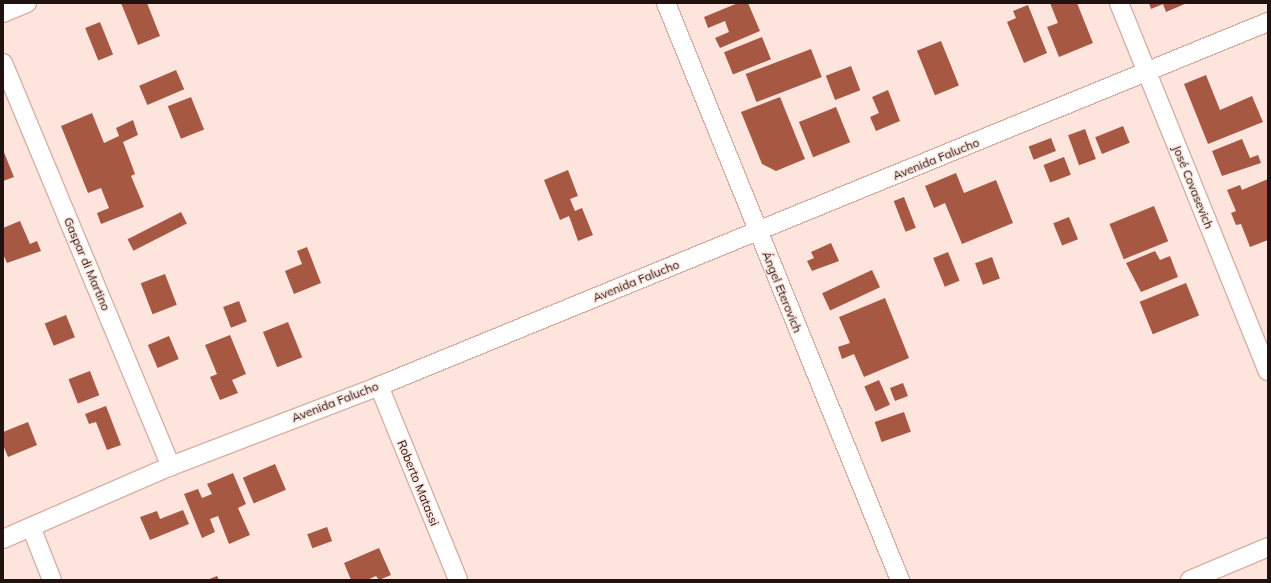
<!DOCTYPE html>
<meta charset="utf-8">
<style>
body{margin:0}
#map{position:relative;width:1271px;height:583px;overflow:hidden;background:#fde5de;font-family:Mulish,sans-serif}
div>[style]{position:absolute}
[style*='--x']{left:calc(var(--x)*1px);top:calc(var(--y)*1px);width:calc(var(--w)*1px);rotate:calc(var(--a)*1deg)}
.building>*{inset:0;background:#a75843;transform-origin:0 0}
.roads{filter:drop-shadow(1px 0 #d6b0a5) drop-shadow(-1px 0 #d6b0a5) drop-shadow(0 1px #d6b0a5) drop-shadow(0 -1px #d6b0a5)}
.minor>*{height:18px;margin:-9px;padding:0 9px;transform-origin:9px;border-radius:9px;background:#fff}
span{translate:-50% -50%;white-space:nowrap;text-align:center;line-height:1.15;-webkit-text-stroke:3px #fde5de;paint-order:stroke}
.street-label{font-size:12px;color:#20120f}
.frame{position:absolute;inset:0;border:4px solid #20120f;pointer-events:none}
</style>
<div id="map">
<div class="building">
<div style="clip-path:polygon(121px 3px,147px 3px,160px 36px,138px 45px)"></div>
<div style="clip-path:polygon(738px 3px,748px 3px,760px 31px,720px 48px,715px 38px,729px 32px,725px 21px,708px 28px,704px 17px)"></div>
<div style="clip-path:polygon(1050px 3px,1077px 3px,1093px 43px,1059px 57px,1047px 27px,1058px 23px)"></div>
<div style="clip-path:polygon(1149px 3px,1187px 3px,1166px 12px,1163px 4px,1151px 9px)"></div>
<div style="clip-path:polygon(1028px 5px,1047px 53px,1024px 63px,1007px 22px,1016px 18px,1013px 11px)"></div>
<div style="left:100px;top:22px;width:35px;height:16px;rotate:68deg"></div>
<div style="left:762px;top:37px;width:24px;height:41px;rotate:68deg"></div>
<div style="left:941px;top:41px;width:48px;height:26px;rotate:68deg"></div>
<div style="left:811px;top:49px;width:30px;height:70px;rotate:69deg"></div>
<div style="left:851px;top:66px;width:26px;height:27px;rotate:69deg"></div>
<div style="left:176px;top:70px;width:21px;height:40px;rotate:67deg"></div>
<div style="clip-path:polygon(1206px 75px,1220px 110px,1252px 96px,1263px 122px,1208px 144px,1184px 84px)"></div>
<div style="clip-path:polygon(888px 90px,900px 121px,876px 131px,870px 117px,879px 113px,872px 97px)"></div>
<div style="left:191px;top:97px;width:35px;height:25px;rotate:68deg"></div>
<div style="clip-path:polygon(780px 97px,805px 159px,776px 171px,762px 164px,741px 112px)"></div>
<div style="left:836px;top:107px;width:38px;height:40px;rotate:68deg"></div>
<div style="clip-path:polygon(92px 113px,104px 143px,119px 136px,116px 128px,133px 120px,138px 135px,123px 142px,135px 174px,131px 176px,144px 207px,101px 224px,97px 213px,109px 208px,101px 188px,88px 193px,61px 126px)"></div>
<div style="left:1123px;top:126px;width:18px;height:30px;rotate:68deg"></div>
<div style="left:1085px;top:129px;width:32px;height:18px;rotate:70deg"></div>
<div style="left:1051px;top:138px;width:14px;height:24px;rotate:69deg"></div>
<div style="clip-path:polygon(1242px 139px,1250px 158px,1258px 155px,1261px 163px,1222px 176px,1212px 151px)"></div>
<div style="clip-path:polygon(3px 150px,14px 177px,3px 181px)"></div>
<div style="left:1064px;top:157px;width:19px;height:22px;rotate:69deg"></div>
<div style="clip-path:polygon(568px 170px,578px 196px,570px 199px,575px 211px,582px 208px,593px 235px,578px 241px,569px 216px,560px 220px,544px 180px)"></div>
<div style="clip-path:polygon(956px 173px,964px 193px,996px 180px,1013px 223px,962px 244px,945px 203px,934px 208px,925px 186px)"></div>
<div style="clip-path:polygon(1268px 179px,1268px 240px,1250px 247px,1241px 224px,1236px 225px,1231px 213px,1236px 211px,1227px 190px,1240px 185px,1242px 190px)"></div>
<div style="left:904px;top:197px;width:33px;height:11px;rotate:69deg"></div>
<div style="left:1154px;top:206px;width:38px;height:48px;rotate:68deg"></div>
<div style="left:181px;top:212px;width:13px;height:60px;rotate:63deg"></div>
<div style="left:1069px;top:217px;width:24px;height:17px;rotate:68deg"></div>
<div style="clip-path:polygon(20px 221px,30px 244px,37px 241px,41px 251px,7px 263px,3px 254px,3px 228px)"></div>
<div style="clip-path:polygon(831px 243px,839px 261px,812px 271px,807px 261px,814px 258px,811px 252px)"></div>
<div style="clip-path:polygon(307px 247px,321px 283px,294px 294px,285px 271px,302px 264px,297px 251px)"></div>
<div style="clip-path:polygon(1155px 251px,1160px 260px,1170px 256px,1178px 277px,1141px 292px,1126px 263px)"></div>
<div style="left:948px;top:252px;width:31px;height:16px;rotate:68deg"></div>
<div style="left:992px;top:257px;width:23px;height:18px;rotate:70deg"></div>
<div style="left:872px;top:270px;width:19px;height:55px;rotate:65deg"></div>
<div style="left:165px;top:274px;width:33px;height:26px;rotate:69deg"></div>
<div style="left:1186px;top:283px;width:35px;height:50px;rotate:68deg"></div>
<div style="clip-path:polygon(885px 298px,909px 358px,864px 377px,854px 354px,842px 359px,838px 347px,850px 343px,839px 317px)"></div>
<div style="left:239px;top:301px;width:22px;height:17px;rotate:69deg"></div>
<div style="left:66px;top:315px;width:24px;height:23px;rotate:68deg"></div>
<div style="left:288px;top:322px;width:38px;height:27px;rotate:68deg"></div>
<div style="clip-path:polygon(230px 335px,246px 374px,232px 380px,238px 393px,220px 400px,210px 377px,217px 374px,205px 345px)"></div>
<div style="left:169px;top:336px;width:25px;height:23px;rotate:67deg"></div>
<div style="left:90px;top:371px;width:26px;height:23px;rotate:69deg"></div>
<div style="left:879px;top:380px;width:27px;height:16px;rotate:66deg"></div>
<div style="left:903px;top:383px;width:14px;height:14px;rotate:69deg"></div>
<div style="clip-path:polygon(106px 406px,121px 445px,107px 450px,96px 422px,89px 424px,85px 414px)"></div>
<div style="left:904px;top:412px;width:21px;height:31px;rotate:71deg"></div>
<div style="clip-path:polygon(28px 422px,37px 445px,8px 457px,3px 445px,3px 432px)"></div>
<div style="left:275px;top:464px;width:28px;height:35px;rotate:67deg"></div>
<div style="clip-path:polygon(233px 473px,246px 504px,238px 508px,250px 535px,229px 544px,218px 516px,210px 519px,215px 532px,202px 538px,184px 494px,198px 489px,202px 498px,212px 494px,207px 484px)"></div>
<div style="clip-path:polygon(183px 510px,189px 524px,150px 540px,140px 517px,157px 511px,160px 519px)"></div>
<div style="left:327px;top:527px;width:15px;height:21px;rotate:70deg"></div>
<div style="clip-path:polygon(379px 548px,391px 575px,379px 580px,376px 576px,367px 580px,351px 580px,344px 563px)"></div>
<div style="clip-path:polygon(217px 576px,219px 580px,207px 580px)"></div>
</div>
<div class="roads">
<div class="minor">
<div style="--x:666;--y:3;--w:623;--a:67.93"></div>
<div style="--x:1119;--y:3;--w:397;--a:68"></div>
<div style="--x:3;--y:13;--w:26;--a:-23"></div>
<div style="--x:3;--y:63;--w:437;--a:67.4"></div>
<div style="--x:379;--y:386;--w:209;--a:67.8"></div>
<div style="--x:31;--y:527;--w:57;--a:68.4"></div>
<div style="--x:3;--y:539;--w:183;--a:-23.5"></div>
<div style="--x:171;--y:466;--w:223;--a:-21"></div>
<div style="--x:379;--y:386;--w:961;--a:-22.27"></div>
<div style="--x:1190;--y:580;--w:85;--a:-22.9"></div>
</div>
</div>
<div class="street-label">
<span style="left:936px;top:159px;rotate:-22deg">Avenida Falucho</span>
<span style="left:1193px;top:187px;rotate:68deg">José Covasevich</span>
<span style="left:87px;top:264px;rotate:67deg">Gaspar di Martino</span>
<span style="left:636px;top:281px;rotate:-22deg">Avenida Falucho</span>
<span style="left:782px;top:292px;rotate:68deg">Ángel Eterovich</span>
<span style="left:335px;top:402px;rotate:-21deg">Avenida Falucho</span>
<span style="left:418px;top:483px;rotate:68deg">Roberto Matassi</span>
</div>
<div class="frame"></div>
</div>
